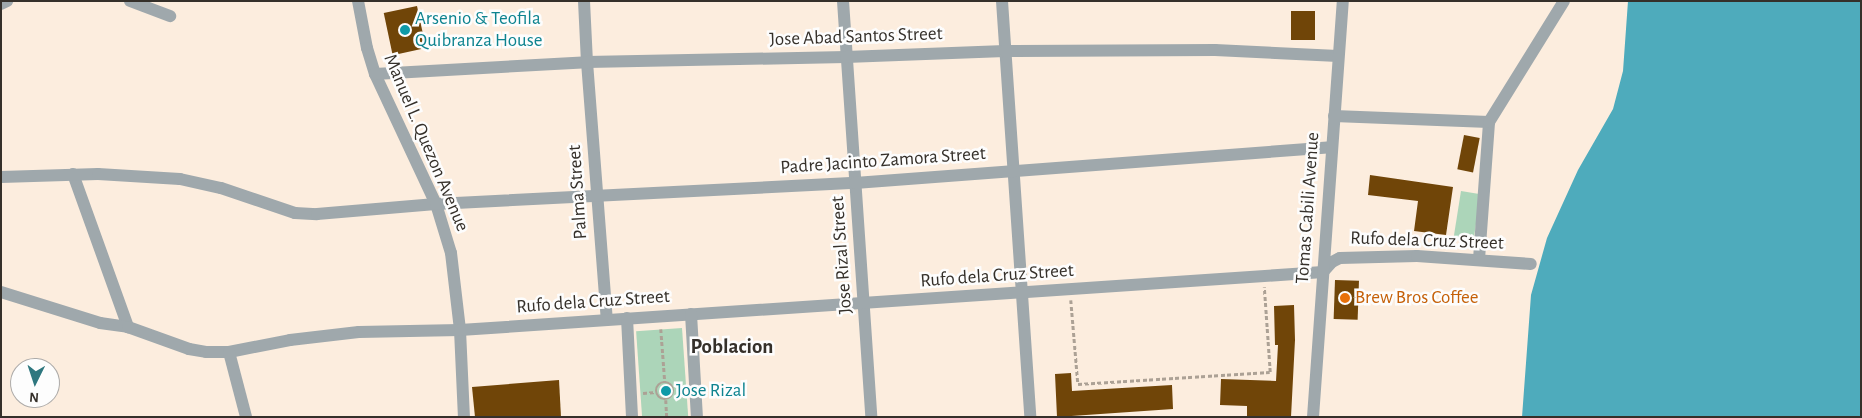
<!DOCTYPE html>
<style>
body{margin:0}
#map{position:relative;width:1862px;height:418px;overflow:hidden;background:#fcedde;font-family:"Alegreya Sans",sans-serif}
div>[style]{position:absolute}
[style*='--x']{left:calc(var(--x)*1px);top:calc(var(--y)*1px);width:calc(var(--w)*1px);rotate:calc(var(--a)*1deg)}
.green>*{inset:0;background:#acd5b9;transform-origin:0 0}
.water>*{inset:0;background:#4eabbc}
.building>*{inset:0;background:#704508;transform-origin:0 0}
.path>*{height:2.5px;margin-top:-1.25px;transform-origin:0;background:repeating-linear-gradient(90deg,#aca195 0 4px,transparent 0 6.5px)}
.path>.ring{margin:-1.25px;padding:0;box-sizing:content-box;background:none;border:2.5px solid #aca195;border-radius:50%}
.minor>*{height:12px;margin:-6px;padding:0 6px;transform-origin:6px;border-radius:6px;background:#9fa8ac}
.dots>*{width:14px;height:14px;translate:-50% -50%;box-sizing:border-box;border:2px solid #fdfdfd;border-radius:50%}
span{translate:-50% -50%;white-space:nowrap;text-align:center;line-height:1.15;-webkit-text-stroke:5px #fdfdfd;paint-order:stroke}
.culture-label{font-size:19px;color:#0d838f}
.left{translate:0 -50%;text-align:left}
.street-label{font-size:19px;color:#35302a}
.food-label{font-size:19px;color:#c56008}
.quarter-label{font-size:21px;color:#35302a;font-weight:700}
.frame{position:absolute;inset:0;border:2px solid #35302a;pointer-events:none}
.north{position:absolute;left:10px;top:358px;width:50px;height:50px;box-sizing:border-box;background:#fdfdfd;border:1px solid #adaba9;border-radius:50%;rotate:184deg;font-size:14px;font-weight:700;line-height:20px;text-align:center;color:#35302a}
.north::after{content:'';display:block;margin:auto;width:18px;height:22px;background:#2e777f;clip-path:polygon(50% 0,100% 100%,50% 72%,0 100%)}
</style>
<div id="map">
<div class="green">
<div style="left:1461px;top:191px;width:20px;height:47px;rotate:9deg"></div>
<div style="left:682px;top:328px;width:89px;height:46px;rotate:86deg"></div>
</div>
<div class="water">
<div style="clip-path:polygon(1628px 1px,1861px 1px,1861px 417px,1522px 417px,1531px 295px,1547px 238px,1578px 170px,1613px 109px,1623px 71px)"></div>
</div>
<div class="building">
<div style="left:417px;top:6px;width:43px;height:34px;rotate:78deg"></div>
<div style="left:1291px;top:11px;width:24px;height:29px"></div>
<div style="left:1464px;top:135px;width:16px;height:35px;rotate:11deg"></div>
<div style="clip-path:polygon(1370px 175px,1453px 187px,1446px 235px,1414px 231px,1418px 201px,1368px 195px)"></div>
<div style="left:1335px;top:280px;width:24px;height:39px;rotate:2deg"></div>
<div style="clip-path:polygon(1294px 305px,1295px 340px,1291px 417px,1247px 417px,1247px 406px,1220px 405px,1221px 379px,1276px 381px,1278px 345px,1275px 345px,1274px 306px)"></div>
<div style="clip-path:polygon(1071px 373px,1072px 391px,1172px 385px,1173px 409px,1057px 417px,1055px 374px)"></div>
<div style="clip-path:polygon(559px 380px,561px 417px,475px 417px,472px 387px)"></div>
</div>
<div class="path">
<div style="--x:1071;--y:300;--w:84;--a:85.2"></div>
<div style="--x:1078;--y:384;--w:192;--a:-3.6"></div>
<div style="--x:1270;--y:372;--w:85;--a:-94"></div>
<div style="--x:661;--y:329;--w:53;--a:85.7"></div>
<div class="ring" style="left:656px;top:382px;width:15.5px;height:15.5px"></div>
<div style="--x:643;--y:393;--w:13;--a:-4"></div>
<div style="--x:666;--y:400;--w:17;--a:87"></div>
</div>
<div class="minor">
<div style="--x:130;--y:1;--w:43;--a:20.6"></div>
<div style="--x:358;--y:1;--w:48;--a:79.2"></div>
<div style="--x:367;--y:48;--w:27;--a:73"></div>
<div style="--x:375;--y:74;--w:144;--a:64.9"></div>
<div style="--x:436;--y:204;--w:51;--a:73"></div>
<div style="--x:451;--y:253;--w:78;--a:83.3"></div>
<div style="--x:460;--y:330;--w:87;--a:87.4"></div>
<div style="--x:584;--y:1;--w:61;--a:87.2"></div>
<div style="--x:587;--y:62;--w:258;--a:85.6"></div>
<div style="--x:843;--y:1;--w:417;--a:86.1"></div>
<div style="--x:1002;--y:1;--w:417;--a:86.1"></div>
<div style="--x:1;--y:4;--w:7;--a:-27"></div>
<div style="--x:375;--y:74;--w:212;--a:-3.2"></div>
<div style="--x:587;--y:62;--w:259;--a:-1.1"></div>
<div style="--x:846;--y:57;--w:159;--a:-2.2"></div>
<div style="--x:1005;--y:51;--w:210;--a:-0.3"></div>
<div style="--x:1215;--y:50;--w:123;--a:2.8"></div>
<div style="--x:1334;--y:116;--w:155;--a:2.2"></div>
<div style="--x:73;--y:174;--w:163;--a:70.2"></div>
<div style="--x:1;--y:177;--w:97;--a:-1.8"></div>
<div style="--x:98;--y:174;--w:82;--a:3.5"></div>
<div style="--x:180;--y:179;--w:42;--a:12.4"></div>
<div style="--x:221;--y:188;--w:78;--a:18.7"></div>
<div style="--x:295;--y:213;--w:22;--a:3"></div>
<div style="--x:317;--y:214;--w:119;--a:-4.8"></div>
<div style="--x:436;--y:204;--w:420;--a:-2.9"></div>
<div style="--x:855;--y:183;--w:477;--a:-4.3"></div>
<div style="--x:1479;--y:259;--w:137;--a:-85.8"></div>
<div style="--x:1489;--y:122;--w:142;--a:-58.2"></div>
<div style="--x:1;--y:292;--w:104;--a:17.4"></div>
<div style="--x:100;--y:323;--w:28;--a:8"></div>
<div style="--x:128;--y:327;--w:65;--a:19.8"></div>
<div style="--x:189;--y:349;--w:17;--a:10"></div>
<div style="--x:206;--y:352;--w:23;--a:0"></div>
<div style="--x:229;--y:352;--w:62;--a:-11.1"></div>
<div style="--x:290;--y:340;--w:69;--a:-6.6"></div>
<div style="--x:359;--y:332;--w:101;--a:-1.1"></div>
<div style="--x:460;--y:330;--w:865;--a:-3.84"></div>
<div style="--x:1323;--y:272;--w:13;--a:-48"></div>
<div style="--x:1332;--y:262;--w:9;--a:-27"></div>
<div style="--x:1340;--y:258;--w:77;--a:-1.5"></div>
<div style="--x:1417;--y:256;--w:114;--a:4"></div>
<div style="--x:691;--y:314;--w:103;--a:86.7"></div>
<div style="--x:627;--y:318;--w:99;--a:87.1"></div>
<div style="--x:229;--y:352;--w:67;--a:75.3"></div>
<div style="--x:1313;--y:417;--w:417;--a:-85.9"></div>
</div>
<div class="dots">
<div style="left:405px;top:30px;background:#0f9aa8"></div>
<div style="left:1345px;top:298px;background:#e8710a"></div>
<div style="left:666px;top:391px;background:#0f9aa8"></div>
</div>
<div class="culture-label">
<span class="left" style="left:415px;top:30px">Arsenio &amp; Teofila<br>Quibranza House</span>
<span class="left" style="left:676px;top:391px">Jose Rizal</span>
</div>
<div class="street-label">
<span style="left:856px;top:37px;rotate:-2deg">Jose Abad Santos Street</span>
<span style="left:426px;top:143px;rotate:67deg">Manuel L. Quezon Avenue</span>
<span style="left:883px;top:161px;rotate:-4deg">Padre Jacinto Zamora Street</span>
<span style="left:578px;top:192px;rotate:-94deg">Palma Street</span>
<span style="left:1308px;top:208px;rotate:-86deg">Tomas Cabili Avenue</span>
<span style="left:1427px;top:241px;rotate:2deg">Rufo dela Cruz Street</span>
<span style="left:842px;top:255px;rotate:-94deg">Jose Rizal Street</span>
<span style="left:997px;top:276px;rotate:-4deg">Rufo dela Cruz Street</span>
<span style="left:593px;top:302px;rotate:-4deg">Rufo dela Cruz Street</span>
</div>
<div class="food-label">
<span class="left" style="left:1355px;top:298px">Brew Bros Coffee</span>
</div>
<div class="quarter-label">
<span style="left:732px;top:347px">Poblacion</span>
</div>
<div class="frame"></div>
<div class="north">N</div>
</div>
